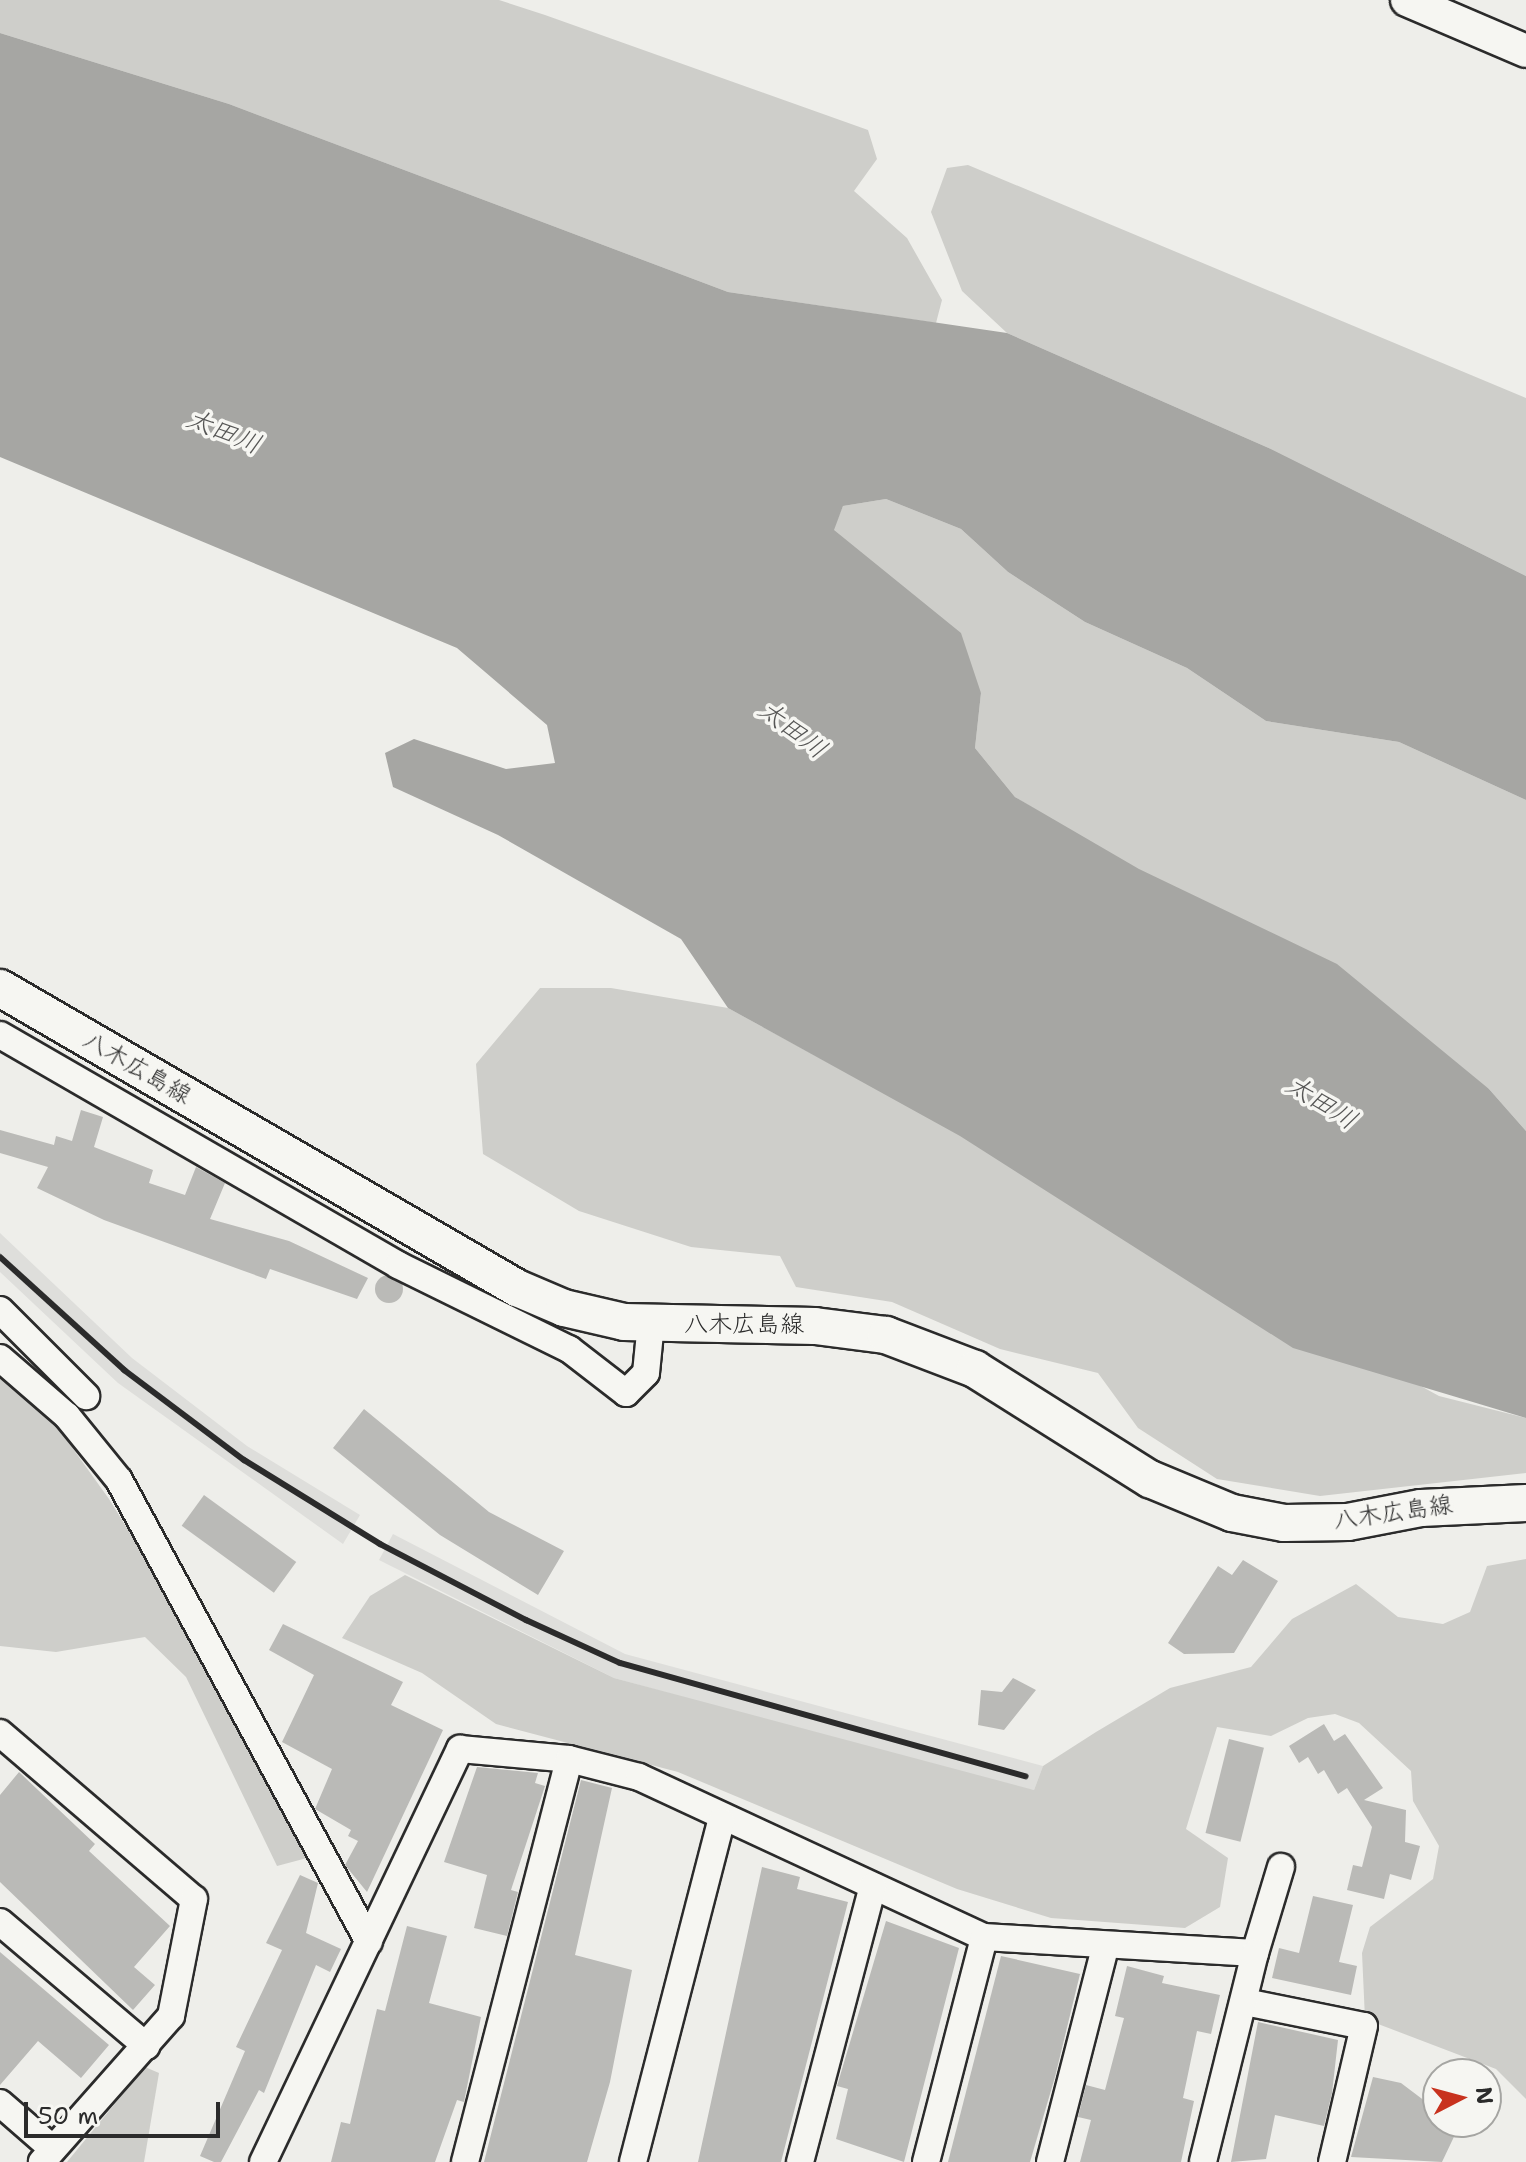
<!DOCTYPE html>
<meta charset="utf-8">
<style>
body{margin:0}
#map{position:relative;width:1526px;height:2162px;overflow:hidden;background:#eeeeea;font-family:"Shantell Sans","Klee One",sans-serif}
div>[style]{position:absolute}
[style*='--x']{left:calc(var(--x)*1px);top:calc(var(--y)*1px);width:calc(var(--w)*1px);rotate:calc(var(--a)*1deg)}
.built>*{inset:0;background:#dededb}
.green>*{inset:0;background:#cececa}
.water>*{inset:0;background:#a6a6a3}
.building>*{inset:0;background:#babab7;transform-origin:0 0}
.round{border-radius:50%}
.roads{filter:drop-shadow(2px 0 #2b2b2b) drop-shadow(-2px 0 #2b2b2b) drop-shadow(0 2px #2b2b2b) drop-shadow(0 -2px #2b2b2b)}
.minor>*{height:26px;margin:-13px;padding:0 13px;transform-origin:13px;border-radius:13px;background:#f6f6f2}
.tertiary>*{height:32px;margin:-16px;padding:0 16px;transform-origin:16px;border-radius:16px;background:#f6f6f2}
.secondary>*{height:36px;margin:-18px;padding:0 18px;transform-origin:18px;border-radius:18px;background:#f6f6f2}
.rail>*{height:6px;margin:-3px;padding:0 3px;transform-origin:3px;border-radius:3px;background:#2b2b2b}
span{translate:-50% -50%;white-space:nowrap;text-align:center;line-height:1.15;-webkit-text-stroke:7px #f6f6f2;paint-order:stroke}
.street-label{font-size:24px;color:#2b2b2b}
.water-label{font-size:26px;color:#565655;font-style:italic}
.north{position:absolute;left:1422px;top:2058px;width:80px;height:80px;box-sizing:border-box;background:#f6f6f2;border:2px solid #a5a5a2;border-radius:50%;rotate:84deg;font-size:22px;font-weight:700;line-height:32px;text-align:center;color:#2b2b2b}
.north::after{content:'';display:block;margin:auto;width:28px;height:36px;background:#c8321e;clip-path:polygon(50% 0,100% 100%,50% 72%,0 100%)}
.scale{position:absolute;left:24px;top:2102px;width:196px;height:36px;box-sizing:border-box;border:4px solid #2b2b2b;border-top:0;padding-left:10px;font-size:24px;line-height:28px;white-space:nowrap;color:#2b2b2b;-webkit-text-stroke:6px #f6f6f2;paint-order:stroke}
</style>
<div id="map">
<div class="built">
<div style="clip-path:polygon(0 1233px,132px 1358px,247px 1446px,360px 1515px,343px 1544px,118px 1383px,0 1272px)"></div>
<div style="clip-path:polygon(393px 1534px,625px 1654px,1043px 1766px,1034px 1790px,1004px 1785px,614px 1678px,379px 1560px)"></div>
</div>
<div class="green">
<div style="clip-path:polygon(0 0,499px 0,545px 15px,868px 130px,877px 159px,854px 191px,907px 238px,942px 300px,936px 323px,728px 292px,229px 104px,0 33px)"></div>
<div style="clip-path:polygon(968px 165px,1526px 398px,1526px 576px,1271px 449px,1007px 333px,962px 291px,931px 212px,947px 168px)"></div>
<div style="clip-path:polygon(886px 499px,961px 529px,1008px 572px,1085px 622px,1187px 668px,1266px 721px,1399px 742px,1526px 800px,1526px 1131px,1489px 1089px,1015px 797px,975px 748px,981px 693px,890px 582px,833px 530px,843px 506px)"></div>
<div style="clip-path:polygon(540px 988px,611px 988px,728px 1008px,1439px 1396px,1526px 1418px,1526px 1473px,1320px 1496px,1217px 1479px,1138px 1428px,1098px 1373px,1000px 1349px,892px 1302px,796px 1287px,780px 1256px,691px 1247px,579px 1211px,483px 1154px,476px 1064px)"></div>
<div style="clip-path:polygon(0 1376px,61px 1432px,109px 1499px,171px 1599px,307px 1858px,277px 1866px,186px 1677px,145px 1637px,56px 1652px,0 1646px)"></div>
<div style="clip-path:polygon(1526px 1559px,1526px 2099px,1496px 2069px,1365px 2019px,1362px 1953px,1370px 1927px,1433px 1879px,1439px 1846px,1413px 1801px,1411px 1771px,1359px 1723px,1335px 1714px,1308px 1718px,1271px 1736px,1217px 1727px,1186px 1829px,1228px 1858px,1220px 1907px,1185px 1928px,1051px 1918px,957px 1889px,678px 1772px,496px 1724px,422px 1673px,342px 1638px,370px 1596px,405px 1575px,614px 1678px,1034px 1790px,1043px 1766px,1096px 1732px,1170px 1688px,1251px 1667px,1292px 1619px,1356px 1584px,1398px 1617px,1443px 1624px,1470px 1612px,1487px 1566px)"></div>
<div style="clip-path:polygon(145px 2067px,159px 2073px,144px 2162px,67px 2162px)"></div>
</div>
<div class="water">
<div style="clip-path:polygon(0 33px,229px 104px,728px 292px,1007px 333px,1271px 449px,1526px 576px,1526px 800px,1399px 742px,1266px 721px,1187px 668px,1085px 622px,1008px 572px,961px 529px,886px 499px,843px 506px,834px 530px,961px 633px,981px 693px,975px 748px,1015px 797px,1139px 869px,1337px 964px,1489px 1089px,1526px 1131px,1526px 1418px,1293px 1348px,960px 1136px,728px 1008px,681px 939px,498px 835px,393px 787px,385px 753px,414px 739px,506px 769px,555px 763px,547px 725px,457px 648px,0 457px)"></div>
</div>
<div class="building">
<div style="clip-path:polygon(81px 1110px,103px 1117px,94px 1147px,153px 1170px,149px 1183px,185px 1195px,196px 1167px,225px 1183px,210px 1219px,289px 1241px,368px 1278px,357px 1299px,270px 1269px,266px 1279px,104px 1220px,37px 1188px,48px 1167px,0 1153px,0 1130px,54px 1145px,56px 1136px,72px 1141px)"></div>
<div class="round" style="left:375px;top:1275px;width:28px;height:28px"></div>
<div style="clip-path:polygon(364px 1409px,489px 1512px,564px 1551px,538px 1595px,440px 1535px,333px 1448px)"></div>
<div style="left:204px;top:1495px;width:114px;height:38px;rotate:36deg"></div>
<div style="clip-path:polygon(1243px 1560px,1278px 1581px,1234px 1653px,1184px 1654px,1168px 1643px,1218px 1566px,1232px 1575px)"></div>
<div style="clip-path:polygon(283px 1624px,403px 1682px,391px 1705px,443px 1730px,367px 1892px,345px 1865px,358px 1841px,348px 1836px,351px 1830px,315px 1809px,332px 1769px,282px 1742px,314px 1675px,269px 1650px)"></div>
<div style="clip-path:polygon(1013px 1678px,1036px 1690px,1004px 1730px,978px 1725px,981px 1690px,1002px 1692px)"></div>
<div style="clip-path:polygon(1324px 1724px,1334px 1741px,1345px 1734px,1383px 1788px,1364px 1800px,1406px 1810px,1405px 1842px,1420px 1846px,1411px 1880px,1390px 1874px,1384px 1899px,1347px 1890px,1353px 1865px,1362px 1867px,1372px 1827px,1347px 1788px,1338px 1794px,1324px 1770px,1318px 1774px,1308px 1757px,1299px 1763px,1289px 1746px)"></div>
<div style="left:1229px;top:1739px;width:36px;height:97px;rotate:14deg"></div>
<div style="clip-path:polygon(477px 1767px,538px 1773px,535px 1783px,545px 1786px,511px 1890px,518px 1892px,507px 1936px,474px 1928px,487px 1875px,444px 1862px)"></div>
<div style="clip-path:polygon(19px 1772px,95px 1844px,89px 1851px,170px 1926px,134px 1967px,155px 1985px,133px 2010px,0 1882px,0 1795px)"></div>
<div style="clip-path:polygon(581px 1780px,612px 1788px,575px 1955px,632px 1970px,610px 2082px,587px 2162px,484px 2162px)"></div>
<div style="clip-path:polygon(762px 1867px,800px 1877px,797px 1889px,848px 1902px,781px 2162px,698px 2162px)"></div>
<div style="clip-path:polygon(300px 1875px,318px 1883px,306px 1933px,341px 1949px,330px 1972px,316px 1965px,264px 2093px,259px 2090px,221px 2162px,214px 2162px,200px 2156px,245px 2051px,236px 2047px,282px 1950px,266px 1943px)"></div>
<div style="clip-path:polygon(1313px 1896px,1353px 1905px,1339px 1962px,1357px 1966px,1351px 1995px,1272px 1978px,1279px 1948px,1299px 1953px)"></div>
<div style="clip-path:polygon(886px 1921px,959px 1948px,904px 2162px,836px 2139px,848px 2089px,837px 2086px)"></div>
<div style="clip-path:polygon(407px 1926px,447px 1936px,429px 2003px,481px 2017px,464px 2102px,457px 2100px,435px 2162px,331px 2162px,341px 2122px,350px 2124px,377px 2009px,385px 2011px)"></div>
<div style="clip-path:polygon(0 1952px,109px 2045px,81px 2078px,38px 2041px,0 2085px)"></div>
<div style="clip-path:polygon(1001px 1956px,1080px 1974px,1055px 2077px,1030px 2162px,948px 2162px)"></div>
<div style="clip-path:polygon(1127px 1966px,1164px 1976px,1162px 1983px,1220px 1995px,1211px 2034px,1197px 2031px,1183px 2098px,1194px 2101px,1181px 2162px,1080px 2162px,1091px 2120px,1078px 2117px,1086px 2085px,1105px 2090px,1124px 2018px,1115px 2016px)"></div>
<div style="clip-path:polygon(1258px 2022px,1338px 2040px,1332px 2093px,1324px 2126px,1275px 2115px,1266px 2159px,1231px 2162px)"></div>
<div style="clip-path:polygon(1373px 2077px,1401px 2083px,1438px 2111px,1438px 2122px,1461px 2122px,1442px 2162px,1351px 2157px)"></div>
</div>
<div class="roads">
<div class="minor">
<div style="--x:0;--y:1035;--w:460;--a:30"></div>
<div style="--x:398;--y:1265;--w:191;--a:26.2"></div>
<div style="--x:569;--y:1349;--w:72;--a:37.7"></div>
<div style="--x:626;--y:1393;--w:28;--a:-45"></div>
<div style="--x:646;--y:1373;--w:50;--a:-84.3"></div>
<div style="--x:0;--y:1310;--w:122;--a:45"></div>
<div style="--x:0;--y:1358;--w:89;--a:40.9"></div>
<div style="--x:67;--y:1416;--w:82;--a:50.9"></div>
<div style="--x:119;--y:1480;--w:525;--a:61.58"></div>
<div style="--x:0;--y:1733;--w:255;--a:40.6"></div>
<div style="--x:194;--y:1899;--w:119;--a:101.1"></div>
<div style="--x:171;--y:2016;--w:195;--a:131.5"></div>
<div style="--x:0;--y:1922;--w:192;--a:40.3"></div>
<div style="--x:1255;--y:1953;--w:90;--a:-73.2"></div>
<div style="--x:1245;--y:2002;--w:121;--a:11.4"></div>
<div style="--x:1364;--y:2026;--w:140;--a:103.2"></div>
<div style="--x:0;--y:2103;--w:70;--a:41"></div>
<div style="--x:263;--y:2162;--w:458;--a:-64.5"></div>
<div style="--x:460;--y:1749;--w:109;--a:5.2"></div>
<div style="--x:569;--y:1759;--w:72;--a:14.4"></div>
<div style="--x:639;--y:1777;--w:380;--a:24.9"></div>
<div style="--x:984;--y:1937;--w:271;--a:3.4"></div>
<div style="--x:1255;--y:1953;--w:215;--a:104"></div>
<div style="--x:465;--y:2162;--w:416;--a:-75.5"></div>
<div style="--x:633;--y:2162;--w:352;--a:-75.5"></div>
<div style="--x:800;--y:2162;--w:285;--a:-75.2"></div>
<div style="--x:926;--y:2162;--w:232;--a:-75.5"></div>
<div style="--x:1050;--y:2162;--w:221;--a:-75.6"></div>
</div>
<div class="tertiary">
<div style="--x:1407;--y:0;--w:129;--a:23.2"></div>
</div>
<div class="secondary">
<div style="--x:0;--y:988;--w:598;--a:30.13"></div>
<div style="--x:517;--y:1288;--w:51;--a:23.1"></div>
<div style="--x:564;--y:1308;--w:62;--a:13.1"></div>
<div style="--x:624;--y:1322;--w:191;--a:1.2"></div>
<div style="--x:815;--y:1326;--w:72;--a:7.2"></div>
<div style="--x:886;--y:1335;--w:95;--a:20.9"></div>
<div style="--x:975;--y:1369;--w:207;--a:32.2"></div>
<div style="--x:1150;--y:1479;--w:89;--a:22.5"></div>
<div style="--x:1232;--y:1513;--w:53;--a:10.9"></div>
<div style="--x:1284;--y:1523;--w:64;--a:-0.9"></div>
<div style="--x:1348;--y:1522;--w:74;--a:-10.9"></div>
<div style="--x:1421;--y:1508;--w:105;--a:-2.7"></div>
</div>
</div>
<div class="rail">
<div style="--x:0;--y:1257;--w:168;--a:42.3"></div>
<div style="--x:124;--y:1370;--w:150;--a:36.9"></div>
<div style="--x:244;--y:1460;--w:160;--a:31.7"></div>
<div style="--x:380;--y:1544;--w:165;--a:27.5"></div>
<div style="--x:526;--y:1620;--w:103;--a:24.6"></div>
<div style="--x:620;--y:1663;--w:421;--a:15.6"></div>
</div>
<div class="street-label">
<span style="left:137px;top:1068px;rotate:30deg">八木広島線</span>
<span style="left:744px;top:1325px">八木広島線</span>
<span style="left:1393px;top:1513px;rotate:-8deg">八木広島線</span>
</div>
<div class="water-label">
<span style="left:224px;top:431px;rotate:22deg">太田川</span>
<span style="left:793px;top:729px;rotate:37deg">太田川</span>
<span style="left:1322px;top:1102px;rotate:32deg">太田川</span>
</div>
<div class="north">N</div>
<div class="scale">50 m</div>
</div>
